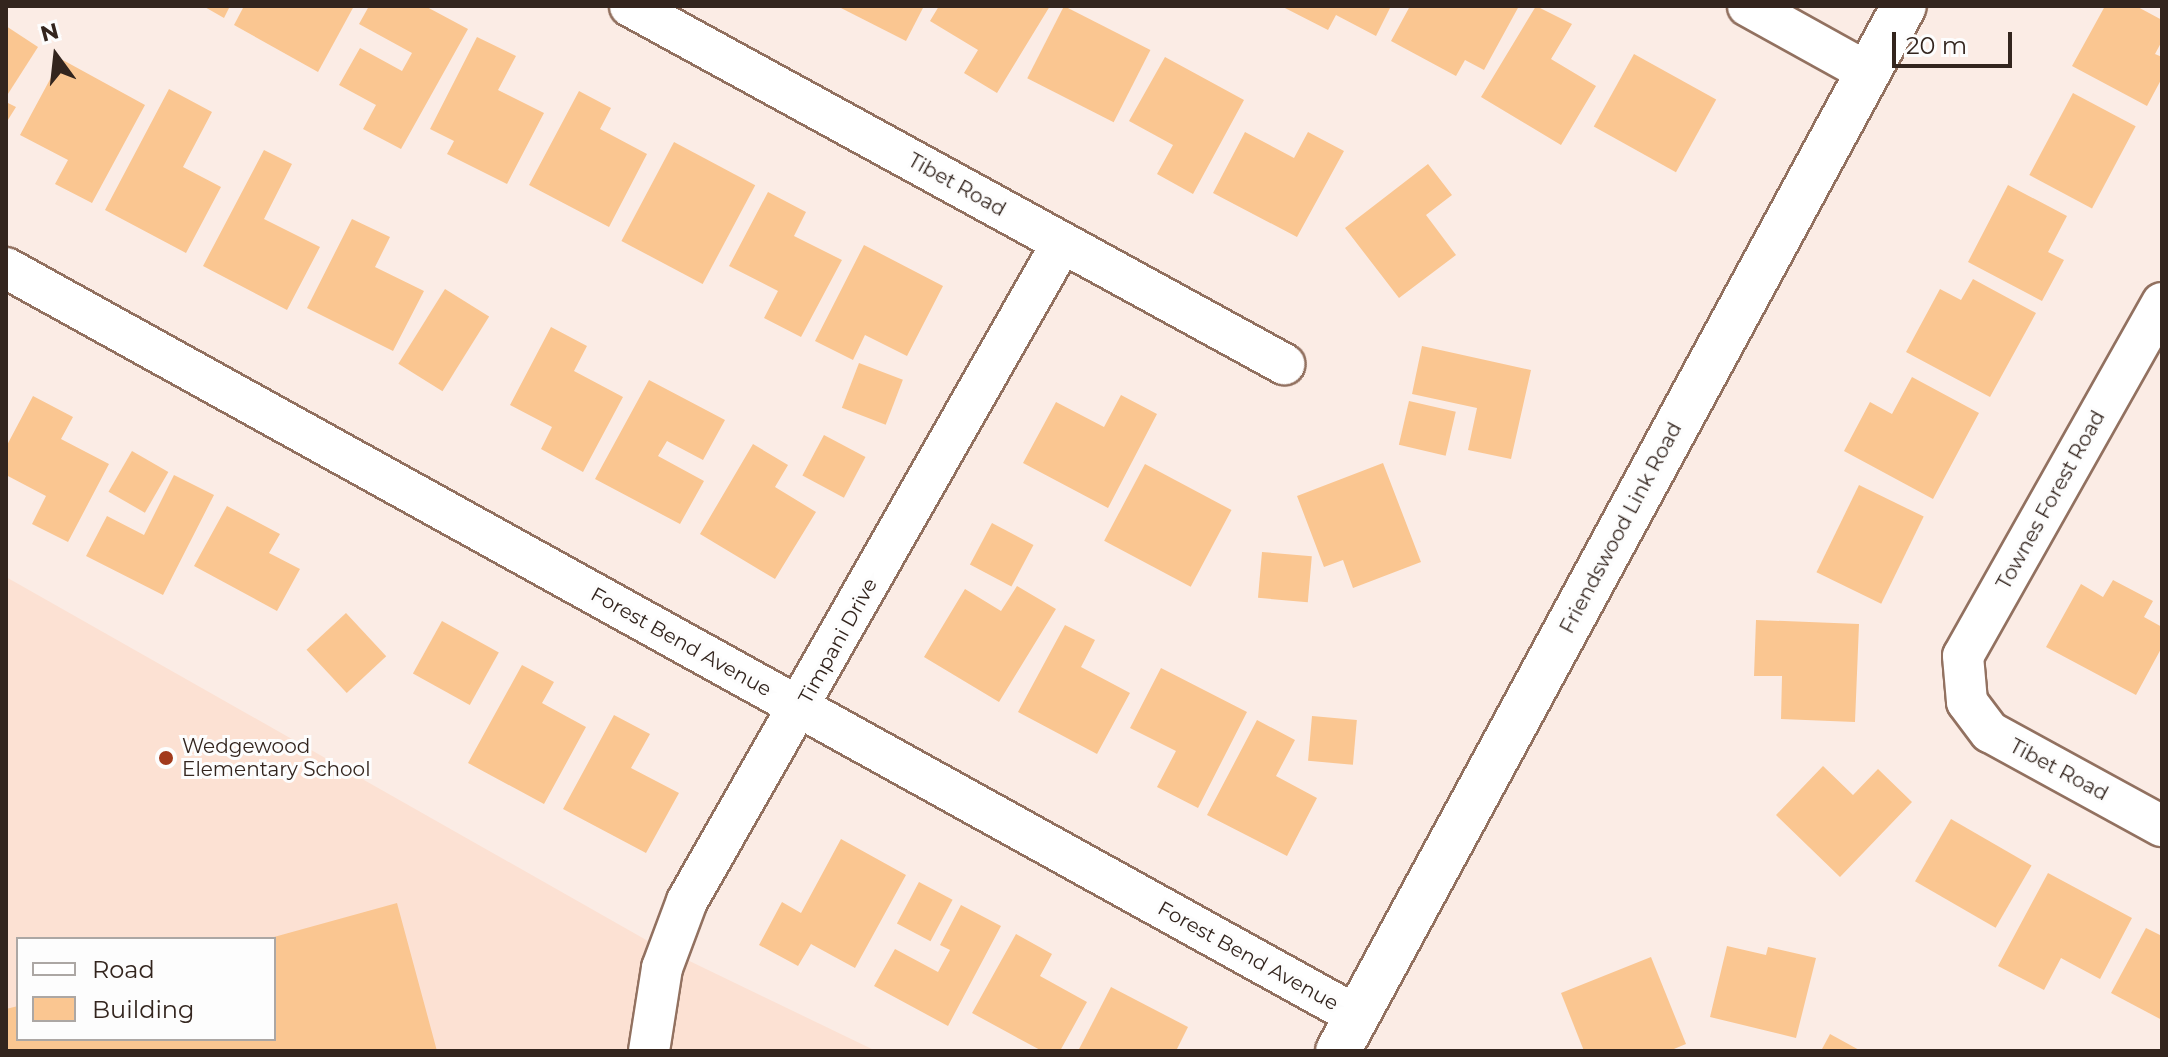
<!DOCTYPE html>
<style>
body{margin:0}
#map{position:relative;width:2168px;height:1057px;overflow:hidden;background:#fbece5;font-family:Montserrat,sans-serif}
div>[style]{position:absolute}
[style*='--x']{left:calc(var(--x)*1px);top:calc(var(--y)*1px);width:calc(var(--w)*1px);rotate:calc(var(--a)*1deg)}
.built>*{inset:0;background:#fce1d3}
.building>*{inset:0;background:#fac691;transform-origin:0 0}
.roads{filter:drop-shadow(2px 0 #927160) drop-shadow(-2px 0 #927160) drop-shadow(0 2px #927160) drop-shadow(0 -2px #927160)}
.minor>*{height:40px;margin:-20px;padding:0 20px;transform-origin:20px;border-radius:20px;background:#fff}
.major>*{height:44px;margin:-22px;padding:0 22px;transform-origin:22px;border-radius:22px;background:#fff}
.dots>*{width:22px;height:22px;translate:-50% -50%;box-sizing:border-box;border:4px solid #fdfdfd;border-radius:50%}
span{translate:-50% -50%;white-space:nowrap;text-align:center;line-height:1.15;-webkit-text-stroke:6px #fdfdfd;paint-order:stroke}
.street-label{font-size:20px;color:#33251e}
.poi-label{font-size:20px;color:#33251e}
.left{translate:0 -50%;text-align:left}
.frame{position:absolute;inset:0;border:8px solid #33251e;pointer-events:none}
.legend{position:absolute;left:16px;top:937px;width:260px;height:104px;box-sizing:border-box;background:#fdfdfd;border:2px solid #aca7a4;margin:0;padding:10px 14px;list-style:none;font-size:24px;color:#33251e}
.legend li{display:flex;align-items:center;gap:16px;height:40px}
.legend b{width:40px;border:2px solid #aca7a4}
.north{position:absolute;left:16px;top:16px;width:80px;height:80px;-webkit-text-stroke:6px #fdfdfd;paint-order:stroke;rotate:345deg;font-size:22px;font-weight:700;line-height:32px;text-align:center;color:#33251e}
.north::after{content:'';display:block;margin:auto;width:28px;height:36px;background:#33251e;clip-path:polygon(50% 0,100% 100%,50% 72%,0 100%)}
.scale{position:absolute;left:1892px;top:32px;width:120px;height:36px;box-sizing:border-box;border:4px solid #33251e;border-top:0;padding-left:10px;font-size:24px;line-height:28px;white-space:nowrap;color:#33251e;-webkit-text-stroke:6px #fdfdfd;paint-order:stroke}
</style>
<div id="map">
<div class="built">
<div style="clip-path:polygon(evenodd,6px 577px,648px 941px,876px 1051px,6px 1051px,6px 577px,18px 939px,274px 939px,274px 1039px,18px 1039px,18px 939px)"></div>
</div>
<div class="building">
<div style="clip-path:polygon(203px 6px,230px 6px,224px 18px)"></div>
<div style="clip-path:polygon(244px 6px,354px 6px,318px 72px,234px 25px)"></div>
<div style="clip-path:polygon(369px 6px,425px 6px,468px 29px,401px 149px,363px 129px,376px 105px,339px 85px,360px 48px,402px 71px,412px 53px,359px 24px)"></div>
<div style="clip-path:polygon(837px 6px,924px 6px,906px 41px)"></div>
<div style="clip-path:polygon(939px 6px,1050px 6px,997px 93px,964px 73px,978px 50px,930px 21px)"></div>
<div style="left:1064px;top:6px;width:97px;height:81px;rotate:27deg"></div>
<div style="clip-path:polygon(1281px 6px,1391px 6px,1376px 36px,1336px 15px,1328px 30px)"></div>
<div style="clip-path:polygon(1410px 6px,1519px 6px,1484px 70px,1465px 60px,1456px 76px,1391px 41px)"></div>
<div style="clip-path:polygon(1536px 6px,1572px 24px,1551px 59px,1596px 86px,1561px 145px,1481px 97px)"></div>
<div style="clip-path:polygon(2105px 6px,2136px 6px,2162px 20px,2162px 41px,2155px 54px,2162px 57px,2162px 78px,2147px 106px,2072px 66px)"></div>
<div style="clip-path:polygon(6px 26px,38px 47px,6px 97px)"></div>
<div style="clip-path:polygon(477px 37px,516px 56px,498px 90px,544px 113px,507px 184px,447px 154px,454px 141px,430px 129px)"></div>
<div style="left:1634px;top:54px;width:94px;height:83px;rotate:29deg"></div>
<div style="clip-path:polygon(1165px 57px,1244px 100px,1193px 194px,1157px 174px,1173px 145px,1129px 121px)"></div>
<div style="clip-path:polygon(61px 59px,145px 105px,92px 203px,55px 184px,68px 160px,20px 135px)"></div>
<div style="clip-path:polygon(169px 89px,212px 112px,183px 167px,221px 187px,186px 253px,105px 210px)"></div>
<div style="clip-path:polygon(579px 91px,611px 108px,600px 129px,647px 154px,609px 227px,529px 185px)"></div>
<div style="left:2073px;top:93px;width:71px;height:93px;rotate:28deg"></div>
<div style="clip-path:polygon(6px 102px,16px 107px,6px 123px)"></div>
<div style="clip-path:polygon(1245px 132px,1294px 158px,1308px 132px,1344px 151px,1297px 237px,1213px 193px)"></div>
<div style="left:674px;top:142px;width:92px;height:112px;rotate:28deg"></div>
<div style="clip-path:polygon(264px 150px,292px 164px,264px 219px,320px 247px,287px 310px,203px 266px)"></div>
<div style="clip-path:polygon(1428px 164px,1452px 195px,1426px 215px,1456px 255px,1399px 298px,1345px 228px)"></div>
<div style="clip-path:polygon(2008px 185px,2067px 216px,2048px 252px,2064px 260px,2042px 301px,1968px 262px)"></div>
<div style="clip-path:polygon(768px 192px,806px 212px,794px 236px,842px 260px,801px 337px,764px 318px,778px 291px,729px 266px)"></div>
<div style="clip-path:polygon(352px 219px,390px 237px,375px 267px,424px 291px,393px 351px,307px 308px)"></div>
<div style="clip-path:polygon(864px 245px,943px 286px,907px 356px,865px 335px,853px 360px,815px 341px)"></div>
<div style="clip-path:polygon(1973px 279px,2036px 313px,1990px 397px,1906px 352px,1940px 289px,1961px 300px)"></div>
<div style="left:445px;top:289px;width:52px;height:88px;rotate:32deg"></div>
<div style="clip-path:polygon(551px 327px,587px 346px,574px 371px,623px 397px,583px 472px,541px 449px,552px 427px,510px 405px)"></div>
<div style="clip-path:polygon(1422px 346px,1531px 370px,1511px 459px,1468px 450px,1477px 408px,1412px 394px)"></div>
<div style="left:859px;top:363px;width:47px;height:48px;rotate:21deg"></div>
<div style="clip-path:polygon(1912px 377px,1979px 413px,1933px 499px,1844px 451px,1870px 402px,1892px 414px)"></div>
<div style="clip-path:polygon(649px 380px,725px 420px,703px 460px,667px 441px,658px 456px,704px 481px,680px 524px,595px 479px)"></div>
<div style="clip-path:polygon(1121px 395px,1157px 414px,1108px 508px,1023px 463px,1056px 402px,1104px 427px)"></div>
<div style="clip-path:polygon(33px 396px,73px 417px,61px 439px,109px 464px,68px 542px,32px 524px,46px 496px,6px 475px,6px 447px)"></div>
<div style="left:1409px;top:401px;width:48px;height:45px;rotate:13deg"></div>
<div style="left:824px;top:435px;width:47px;height:46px;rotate:28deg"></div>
<div style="clip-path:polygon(753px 444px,788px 465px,775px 487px,816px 512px,775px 579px,700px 534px)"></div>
<div style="left:132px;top:451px;width:42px;height:47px;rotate:30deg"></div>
<div style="clip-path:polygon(1383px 463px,1421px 562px,1353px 588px,1343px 560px,1324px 567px,1297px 496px)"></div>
<div style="left:1145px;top:464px;width:98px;height:87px;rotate:28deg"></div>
<div style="clip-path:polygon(174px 475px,214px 495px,163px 595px,86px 556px,107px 516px,144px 535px)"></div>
<div style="left:1859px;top:485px;width:72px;height:97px;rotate:26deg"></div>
<div style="clip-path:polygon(227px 506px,280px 534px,269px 553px,300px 569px,277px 611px,194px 566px)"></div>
<div style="left:992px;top:523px;width:47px;height:47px;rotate:28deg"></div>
<div style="left:1262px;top:552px;width:50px;height:46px;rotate:5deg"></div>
<div style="clip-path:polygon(2113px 580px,2153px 601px,2144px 617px,2162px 627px,2162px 647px,2136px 695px,2046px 647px,2081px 584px,2103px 597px)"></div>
<div style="clip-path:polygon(1017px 586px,1056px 609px,999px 702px,924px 657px,965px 589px,1001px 611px)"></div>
<div style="left:346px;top:613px;width:59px;height:54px;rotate:47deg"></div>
<div style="clip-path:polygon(1756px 620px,1859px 624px,1855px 722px,1781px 719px,1782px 676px,1754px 676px)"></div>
<div style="left:442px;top:621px;width:65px;height:60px;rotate:29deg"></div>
<div style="clip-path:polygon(1065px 625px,1095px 640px,1081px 667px,1130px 693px,1097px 754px,1018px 712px)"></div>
<div style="clip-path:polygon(522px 665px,554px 682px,542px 703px,586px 727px,544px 804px,468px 763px)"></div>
<div style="clip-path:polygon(1161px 668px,1247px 712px,1198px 808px,1157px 787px,1176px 751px,1130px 728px)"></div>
<div style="clip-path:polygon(614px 715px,650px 734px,631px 768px,679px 793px,646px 853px,563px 809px)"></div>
<div style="left:1312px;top:716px;width:45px;height:45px;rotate:5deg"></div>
<div style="clip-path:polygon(1257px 720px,1295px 740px,1276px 776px,1317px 798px,1287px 856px,1207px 815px)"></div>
<div style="clip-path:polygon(1823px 766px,1853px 795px,1878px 769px,1912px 802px,1840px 877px,1776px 815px)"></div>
<div style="left:1951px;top:819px;width:93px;height:72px;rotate:30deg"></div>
<div style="clip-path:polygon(841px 839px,906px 875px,855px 968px,811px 944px,798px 966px,759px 945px,782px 902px,801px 913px)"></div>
<div style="clip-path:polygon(2048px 873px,2132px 918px,2100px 979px,2061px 958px,2044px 990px,1998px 966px)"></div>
<div style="left:919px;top:882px;width:38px;height:47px;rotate:28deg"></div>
<div style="clip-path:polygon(397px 903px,437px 1051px,6px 1051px,6px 1009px,18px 1006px,18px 1039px,274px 1039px,274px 937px)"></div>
<div style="clip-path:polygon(961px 905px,1001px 926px,948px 1026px,874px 986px,895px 949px,938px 972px,950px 950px,940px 945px)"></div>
<div style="clip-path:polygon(2146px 928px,2162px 936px,2162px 1020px,2111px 993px)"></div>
<div style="clip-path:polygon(1016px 934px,1052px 954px,1040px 976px,1087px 1002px,1060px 1051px,1042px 1051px,972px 1013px)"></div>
<div style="clip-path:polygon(1727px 946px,1766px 955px,1768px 947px,1816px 958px,1796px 1038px,1710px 1017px)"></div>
<div style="clip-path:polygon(1651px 957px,1686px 1044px,1669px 1051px,1584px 1051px,1561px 993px)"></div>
<div style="clip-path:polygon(1111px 987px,1188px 1027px,1176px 1051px,1078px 1051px)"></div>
<div style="clip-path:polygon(1830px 1034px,1861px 1051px,1821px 1051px)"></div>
</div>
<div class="roads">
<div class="minor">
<div style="--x:630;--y:6;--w:746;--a:28.7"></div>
<div style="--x:1748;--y:6;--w:136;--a:29"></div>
<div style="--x:6;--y:268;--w:1544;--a:28.97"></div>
<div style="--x:2162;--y:303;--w:405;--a:119.4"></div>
<div style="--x:1963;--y:656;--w:46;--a:85"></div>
<div style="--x:1967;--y:702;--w:38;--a:53"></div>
<div style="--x:1990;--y:732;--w:196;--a:28.7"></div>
<div style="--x:649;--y:1051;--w:84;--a:-81.1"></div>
<div style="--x:662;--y:968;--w:72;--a:-69.5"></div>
<div style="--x:687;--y:901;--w:757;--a:-60.32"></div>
</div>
<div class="major">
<div style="--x:1338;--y:1051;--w:1188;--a:-61.56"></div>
</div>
</div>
<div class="dots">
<div style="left:166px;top:758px;background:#a23a1c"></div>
</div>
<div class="street-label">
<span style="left:957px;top:185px;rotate:29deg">Tibet Road</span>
<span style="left:2051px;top:500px;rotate:-61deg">Townes Forest Road</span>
<span style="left:1621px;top:528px;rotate:-62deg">Friendswood Link Road</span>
<span style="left:838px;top:641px;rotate:-61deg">Timpani Drive</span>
<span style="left:681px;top:642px;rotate:29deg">Forest Bend Avenue</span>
<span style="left:2059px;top:770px;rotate:28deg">Tibet Road</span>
<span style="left:1248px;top:956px;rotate:29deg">Forest Bend Avenue</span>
</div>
<div class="poi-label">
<span class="left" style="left:182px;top:758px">Wedgewood<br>Elementary School</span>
</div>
<div class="frame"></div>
<ul class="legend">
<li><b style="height:10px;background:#fff"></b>Road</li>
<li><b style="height:22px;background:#fac691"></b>Building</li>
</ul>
<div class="north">N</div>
<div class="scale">20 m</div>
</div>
